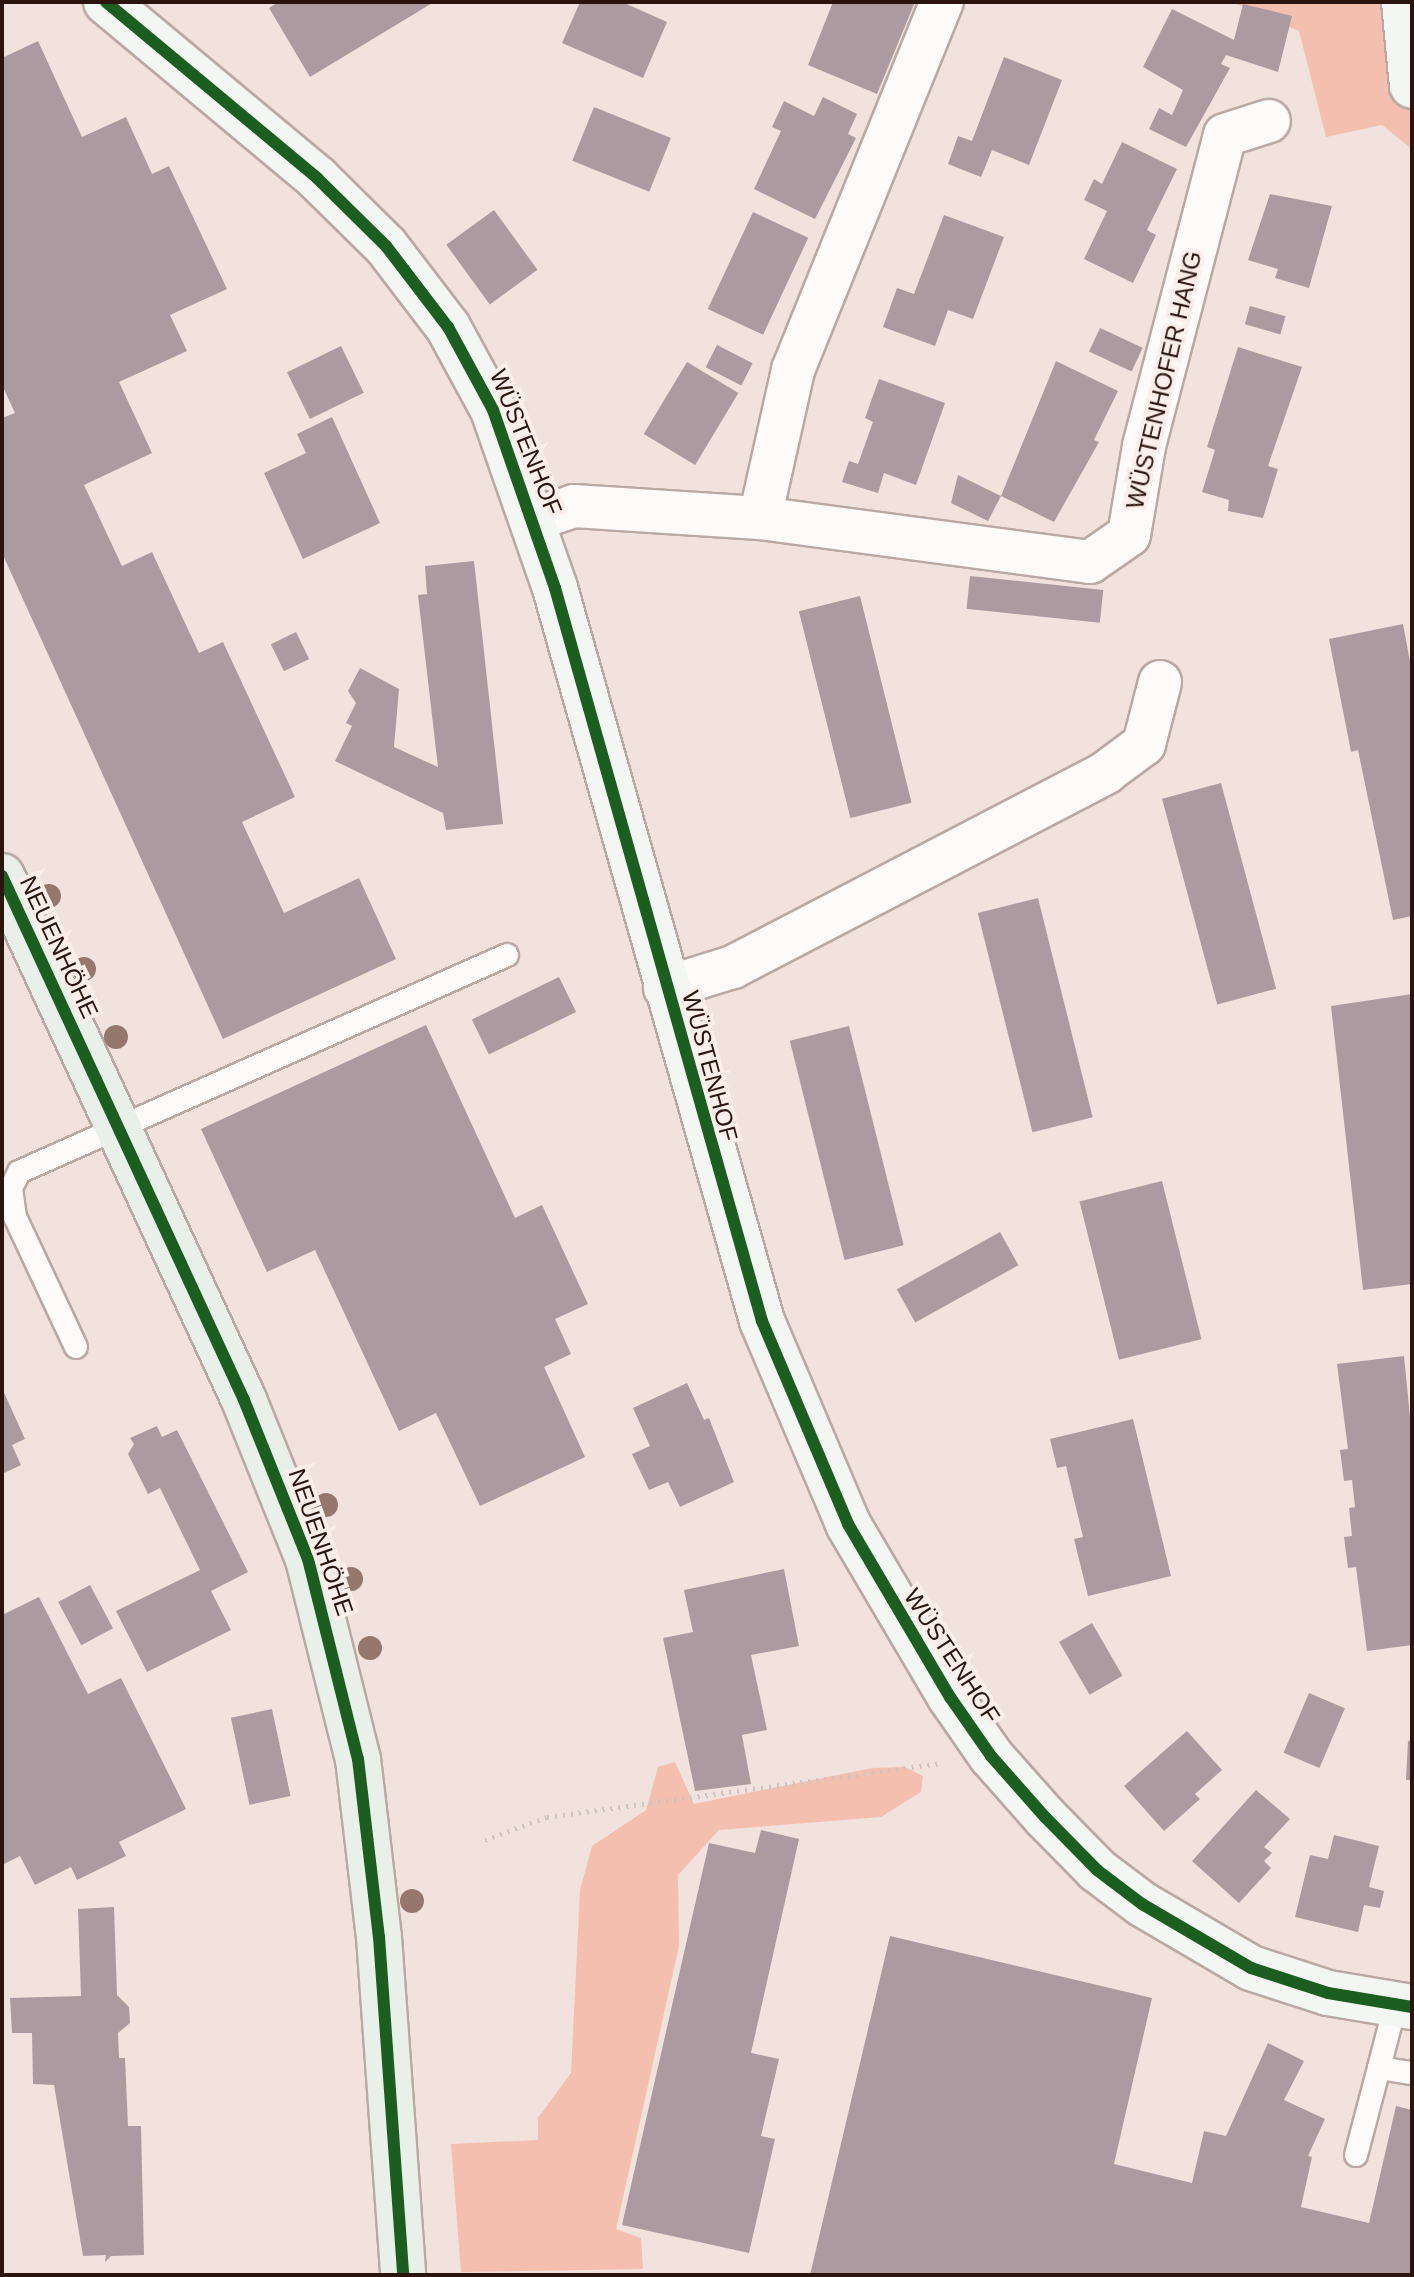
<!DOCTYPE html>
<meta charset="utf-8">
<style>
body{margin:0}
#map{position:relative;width:1414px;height:2277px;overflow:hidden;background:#f1e2de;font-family:Arial,sans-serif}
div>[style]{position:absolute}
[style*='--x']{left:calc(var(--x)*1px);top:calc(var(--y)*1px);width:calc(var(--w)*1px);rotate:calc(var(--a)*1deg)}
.green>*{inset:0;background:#f4bfaf}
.building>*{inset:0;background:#ab9ba0;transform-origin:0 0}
.path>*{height:5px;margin-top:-2.5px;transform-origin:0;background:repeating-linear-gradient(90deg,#cdc5c3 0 2px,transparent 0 8px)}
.roads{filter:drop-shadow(2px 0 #baa8a3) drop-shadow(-2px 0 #baa8a3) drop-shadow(0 2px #baa8a3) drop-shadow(0 -2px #baa8a3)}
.lane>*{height:22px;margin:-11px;padding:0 11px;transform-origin:11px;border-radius:11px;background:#fdfbfa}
.street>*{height:42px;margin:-21px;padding:0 21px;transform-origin:21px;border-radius:21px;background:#fdfbfa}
.secondary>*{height:44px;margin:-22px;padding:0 22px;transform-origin:22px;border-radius:22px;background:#f3f6f2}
.primary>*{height:44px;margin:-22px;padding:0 22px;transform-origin:22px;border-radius:22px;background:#e9f0ea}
.cycleway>*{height:12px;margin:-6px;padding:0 6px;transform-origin:6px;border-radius:6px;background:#1b5e20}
.trees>*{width:24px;height:24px;margin:-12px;border-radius:50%;background:#96776e}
span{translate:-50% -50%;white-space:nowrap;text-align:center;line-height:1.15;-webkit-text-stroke:8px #fceeea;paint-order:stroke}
.street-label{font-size:24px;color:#2b140e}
.frame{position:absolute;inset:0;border:4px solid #2b140e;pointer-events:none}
</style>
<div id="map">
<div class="green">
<div style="clip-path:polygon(1232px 2px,1412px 2px,1412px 149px,1382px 125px,1326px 137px,1299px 31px)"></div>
<div style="clip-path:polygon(675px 1762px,694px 1804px,872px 1768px,905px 1767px,923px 1776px,921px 1792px,881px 1817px,719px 1830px,678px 1875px,679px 1946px,616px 2229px,641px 2238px,643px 2269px,461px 2272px,451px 2144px,538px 2140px,538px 2118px,571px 2073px,580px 1890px,592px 1846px,646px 1810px,658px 1767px)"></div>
</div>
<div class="building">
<div style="clip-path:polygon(279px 2px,434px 2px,310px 77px,269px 8px)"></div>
<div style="clip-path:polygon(580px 2px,622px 2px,667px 22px,643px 78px,562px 43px)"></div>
<div style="clip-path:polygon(833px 2px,915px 2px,877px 94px,808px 65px)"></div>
<div style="clip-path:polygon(1243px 4px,1292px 16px,1278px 72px,1226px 55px,1221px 64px,1230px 68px,1186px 147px,1149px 129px,1159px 108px,1172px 115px,1183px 90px,1143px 67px,1172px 9px,1234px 40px)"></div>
<div style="clip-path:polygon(38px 41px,82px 137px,126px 117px,152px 174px,169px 166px,227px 289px,170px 315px,187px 351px,119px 382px,152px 453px,84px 485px,122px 566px,152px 552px,199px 653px,223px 642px,295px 797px,242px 822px,284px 913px,359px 878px,396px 959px,223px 1039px,2px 553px,2px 418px,15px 413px,2px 385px,2px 58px)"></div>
<div style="clip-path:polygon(1004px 57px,1062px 80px,1029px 165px,992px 150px,981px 177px,948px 164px,958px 136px,972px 141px)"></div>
<div style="clip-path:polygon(823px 97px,857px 114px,848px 134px,856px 138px,815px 219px,754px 189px,781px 131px,772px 127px,784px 101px,814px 116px)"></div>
<div style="left:594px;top:107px;width:83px;height:58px;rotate:22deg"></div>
<div style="clip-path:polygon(1122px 142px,1177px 169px,1147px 230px,1156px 235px,1133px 283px,1084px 259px,1107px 211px,1084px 200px,1094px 179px,1102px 184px)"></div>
<div style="clip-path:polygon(1270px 194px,1332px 206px,1309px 288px,1275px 278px,1278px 269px,1248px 260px)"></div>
<div style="left:494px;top:210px;width:74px;height:59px;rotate:54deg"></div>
<div style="left:753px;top:212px;width:61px;height:107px;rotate:25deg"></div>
<div style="clip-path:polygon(944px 215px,1004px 237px,973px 319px,948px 310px,935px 346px,883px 327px,897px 288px,914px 294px)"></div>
<div style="left:1250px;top:306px;width:37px;height:19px;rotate:16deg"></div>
<div style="left:1100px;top:328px;width:47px;height:26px;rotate:25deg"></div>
<div style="left:717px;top:345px;width:40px;height:25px;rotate:27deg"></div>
<div style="left:341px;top:346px;width:52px;height:60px;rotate:64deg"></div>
<div style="clip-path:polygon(1238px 347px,1302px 367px,1268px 466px,1278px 469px,1263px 518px,1228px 511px,1229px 500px,1202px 492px,1215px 450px,1207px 447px)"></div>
<div style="clip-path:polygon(1056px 361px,1118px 391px,1094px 440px,1099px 442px,1054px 522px,1001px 496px)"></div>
<div style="left:687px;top:362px;width:60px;height:84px;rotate:31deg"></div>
<div style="clip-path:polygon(879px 379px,945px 403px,916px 485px,884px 473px,878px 493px,842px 482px,849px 461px,858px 464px,873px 422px,865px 418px)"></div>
<div style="clip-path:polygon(332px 417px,380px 523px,303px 559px,264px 473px,306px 453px,297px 434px)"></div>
<div style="clip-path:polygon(958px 475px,1001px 496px,988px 521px,951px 503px)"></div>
<div style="clip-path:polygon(474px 561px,503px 824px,446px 830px,443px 813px,335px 761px,352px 726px,346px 723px,356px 703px,348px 691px,360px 668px,399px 689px,394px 747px,438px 767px,418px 595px,427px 594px,425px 566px)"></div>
<div style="left:970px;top:576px;width:134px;height:33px;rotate:6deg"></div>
<div style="left:860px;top:596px;width:213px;height:63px;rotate:76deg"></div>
<div style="clip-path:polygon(1403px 624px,1412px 672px,1412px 916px,1393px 920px,1358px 750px,1351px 752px,1329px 639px)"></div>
<div style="left:296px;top:632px;width:30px;height:28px;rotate:64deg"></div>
<div style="left:1221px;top:783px;width:213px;height:61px;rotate:75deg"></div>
<div style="left:1038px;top:898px;width:226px;height:62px;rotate:76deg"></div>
<div style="left:559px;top:977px;width:39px;height:97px;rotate:64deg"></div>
<div style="clip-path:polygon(1412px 994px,1412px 1284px,1363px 1290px,1331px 1006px)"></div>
<div style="clip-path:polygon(426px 1025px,515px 1218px,542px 1205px,588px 1304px,555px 1319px,571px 1354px,544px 1367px,585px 1457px,480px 1506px,436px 1413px,399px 1431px,315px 1250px,267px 1272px,201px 1129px)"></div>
<div style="left:849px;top:1026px;width:226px;height:61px;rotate:76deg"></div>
<div style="left:1162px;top:1181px;width:163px;height:85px;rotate:76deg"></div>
<div style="left:1000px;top:1232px;width:38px;height:118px;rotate:61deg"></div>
<div style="clip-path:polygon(1404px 1356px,1412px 1437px,1412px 1645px,1367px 1651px,1356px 1567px,1348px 1568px,1344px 1537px,1352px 1536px,1349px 1508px,1355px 1507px,1352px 1480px,1344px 1481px,1340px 1450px,1348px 1449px,1337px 1364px)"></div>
<div style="clip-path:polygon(687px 1383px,704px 1420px,709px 1418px,734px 1482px,680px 1507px,668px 1482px,649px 1490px,632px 1454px,650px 1446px,633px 1408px)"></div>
<div style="clip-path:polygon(2px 1388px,25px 1439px,12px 1445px,21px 1465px,2px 1474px)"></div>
<div style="clip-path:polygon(1133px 1419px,1171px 1576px,1088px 1596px,1074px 1539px,1083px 1537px,1066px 1466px,1057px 1468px,1050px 1439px)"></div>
<div style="clip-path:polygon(157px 1426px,162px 1437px,177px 1430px,248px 1572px,211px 1591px,231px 1630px,147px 1672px,116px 1611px,200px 1570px,160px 1488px,148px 1494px,128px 1454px,134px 1444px,130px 1438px)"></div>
<div style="clip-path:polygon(784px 1569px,799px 1646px,751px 1655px,767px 1730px,742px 1735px,751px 1784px,695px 1791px,663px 1638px,693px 1632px,684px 1590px)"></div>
<div style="left:90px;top:1585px;width:49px;height:36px;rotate:62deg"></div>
<div style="clip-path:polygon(39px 1597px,88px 1694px,121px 1678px,186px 1809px,119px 1842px,126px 1856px,77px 1880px,71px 1867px,35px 1885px,20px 1856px,2px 1865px,2px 1615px)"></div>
<div style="left:1092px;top:1623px;width:61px;height:38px;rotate:60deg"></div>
<div style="left:1309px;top:1693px;width:39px;height:65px;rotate:23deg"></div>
<div style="left:272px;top:1709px;width:89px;height:42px;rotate:78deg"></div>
<div style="clip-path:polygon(1187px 1731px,1222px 1770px,1195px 1794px,1200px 1799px,1164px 1831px,1124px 1786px)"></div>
<div style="clip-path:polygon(1408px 1741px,1412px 1741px,1412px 1780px,1406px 1780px)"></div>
<div style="clip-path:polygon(1256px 1790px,1290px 1819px,1264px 1847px,1272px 1853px,1264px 1861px,1271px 1868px,1239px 1903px,1192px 1861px)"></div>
<div style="clip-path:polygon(761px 1830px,799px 1839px,751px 2053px,779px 2059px,761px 2136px,775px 2139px,749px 2253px,622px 2225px,709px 1843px,755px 1853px)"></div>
<div style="clip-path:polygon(1334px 1835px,1379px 1846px,1369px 1887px,1384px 1891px,1380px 1908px,1364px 1905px,1358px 1932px,1295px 1917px,1310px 1855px,1328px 1859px)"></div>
<div style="clip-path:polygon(114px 1907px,117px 1995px,129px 2007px,130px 2023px,118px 2033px,119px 2058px,125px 2058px,128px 2126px,141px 2126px,144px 2255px,111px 2256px,105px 2262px,106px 2255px,83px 2256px,54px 2085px,33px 2084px,32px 2033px,12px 2033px,10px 1998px,81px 1996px,78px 1909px)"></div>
<div style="clip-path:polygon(890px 1936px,1152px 1998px,1114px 2164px,1192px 2183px,1204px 2131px,1226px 2136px,1268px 2043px,1304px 2061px,1284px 2100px,1325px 2119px,1308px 2156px,1312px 2157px,1301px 2207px,1369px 2223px,1396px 2106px,1412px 2110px,1412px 2275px,810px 2275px)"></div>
</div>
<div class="path">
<div style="--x:485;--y:1840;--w:66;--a:-20.4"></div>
<div style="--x:547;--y:1817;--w:397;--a:-7.8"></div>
</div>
<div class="roads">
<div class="lane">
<div style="--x:76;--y:1347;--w:144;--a:-115.1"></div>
<div style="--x:15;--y:1217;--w:29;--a:-98"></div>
<div style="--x:11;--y:1188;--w:18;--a:-63"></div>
<div style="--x:19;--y:1172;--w:534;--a:-23.97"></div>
<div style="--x:1395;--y:2006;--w:64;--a:104.5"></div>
<div style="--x:1379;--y:2068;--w:33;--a:9"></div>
<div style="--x:1356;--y:2155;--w:90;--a:-75.2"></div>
</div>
<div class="street">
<div style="--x:760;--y:518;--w:152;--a:-77.4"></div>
<div style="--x:793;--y:370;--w:397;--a:-68"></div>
<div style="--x:535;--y:519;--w:41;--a:-18.4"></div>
<div style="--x:574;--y:506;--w:186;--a:3.7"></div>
<div style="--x:760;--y:518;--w:333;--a:7.6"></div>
<div style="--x:1090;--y:562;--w:47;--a:-34.7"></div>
<div style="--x:1129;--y:535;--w:90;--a:-80.4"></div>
<div style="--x:1144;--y:446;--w:321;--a:-75.4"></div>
<div style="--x:1225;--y:135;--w:46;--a:-17.7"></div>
<div style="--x:665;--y:988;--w:71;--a:-17.2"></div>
<div style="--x:733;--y:967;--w:420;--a:-27.5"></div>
<div style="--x:1105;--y:773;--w:49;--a:-36.6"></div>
<div style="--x:1144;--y:744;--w:64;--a:-75.5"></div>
</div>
<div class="secondary">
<div style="--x:106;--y:2;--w:275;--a:39.8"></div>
<div style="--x:317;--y:178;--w:97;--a:44.6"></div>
<div style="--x:386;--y:246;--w:102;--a:52.6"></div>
<div style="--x:448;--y:327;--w:94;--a:61.5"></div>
<div style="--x:493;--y:410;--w:188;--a:70.8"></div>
<div style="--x:555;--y:588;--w:762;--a:74.23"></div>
<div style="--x:762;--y:1321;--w:220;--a:67"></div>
<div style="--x:848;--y:1524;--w:201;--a:59.5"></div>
<div style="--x:950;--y:1697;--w:72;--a:55.2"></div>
<div style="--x:991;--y:1756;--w:81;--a:48.5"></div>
<div style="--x:1045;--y:1817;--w:74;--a:45.5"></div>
<div style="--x:1097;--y:1870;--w:56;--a:37.1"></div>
<div style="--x:1142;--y:1904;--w:126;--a:30.4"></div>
<div style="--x:1251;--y:1968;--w:81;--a:18"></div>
<div style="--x:1328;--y:1993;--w:85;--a:9.5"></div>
<div style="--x:1404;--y:2;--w:84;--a:84.6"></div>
</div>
<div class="primary">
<div style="--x:2;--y:876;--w:577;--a:65.21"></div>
<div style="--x:244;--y:1400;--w:171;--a:68.1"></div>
<div style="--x:308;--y:1559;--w:206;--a:76"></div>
<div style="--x:358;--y:1759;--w:179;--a:83.3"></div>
<div style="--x:379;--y:1937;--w:339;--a:85.9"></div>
</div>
</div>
<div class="cycleway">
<div style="--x:106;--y:2;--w:275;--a:39.8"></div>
<div style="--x:317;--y:178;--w:97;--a:44.6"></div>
<div style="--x:386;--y:246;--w:102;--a:52.6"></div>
<div style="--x:448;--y:327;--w:94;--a:61.5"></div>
<div style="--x:493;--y:410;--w:188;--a:70.8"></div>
<div style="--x:555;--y:588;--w:762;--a:74.23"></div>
<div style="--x:762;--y:1321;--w:220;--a:67"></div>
<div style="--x:848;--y:1524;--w:201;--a:59.5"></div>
<div style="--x:950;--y:1697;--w:72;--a:55.2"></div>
<div style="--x:991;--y:1756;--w:81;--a:48.5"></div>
<div style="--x:1045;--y:1817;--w:74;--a:45.5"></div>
<div style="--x:1097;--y:1870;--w:56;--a:37.1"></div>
<div style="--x:1142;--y:1904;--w:126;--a:30.4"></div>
<div style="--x:1251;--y:1968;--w:81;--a:18"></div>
<div style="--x:1328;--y:1993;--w:85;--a:9.5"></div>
<div style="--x:2;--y:876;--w:577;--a:65.21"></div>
<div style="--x:244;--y:1400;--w:171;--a:68.1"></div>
<div style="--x:308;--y:1559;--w:206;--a:76"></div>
<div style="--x:358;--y:1759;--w:179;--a:83.3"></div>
<div style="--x:379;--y:1937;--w:339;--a:85.9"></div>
</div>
<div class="trees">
<div style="left:49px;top:896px"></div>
<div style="left:84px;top:969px"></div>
<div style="left:116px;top:1037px"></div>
<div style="left:326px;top:1505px"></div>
<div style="left:351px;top:1579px"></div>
<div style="left:370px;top:1648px"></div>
<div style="left:412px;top:1901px"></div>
</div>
<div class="street-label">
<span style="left:1164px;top:380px;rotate:-77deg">WÜSTENHOFER HANG</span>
<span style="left:526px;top:442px;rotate:68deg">WÜSTENHOF</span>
<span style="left:59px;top:947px;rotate:65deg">NEUENHÖHE</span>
<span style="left:710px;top:1066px;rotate:75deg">WÜSTENHOF</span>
<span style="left:321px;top:1542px;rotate:71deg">NEUENHÖHE</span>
<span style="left:952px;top:1656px;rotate:57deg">WÜSTENHOF</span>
</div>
<div class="frame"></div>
</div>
